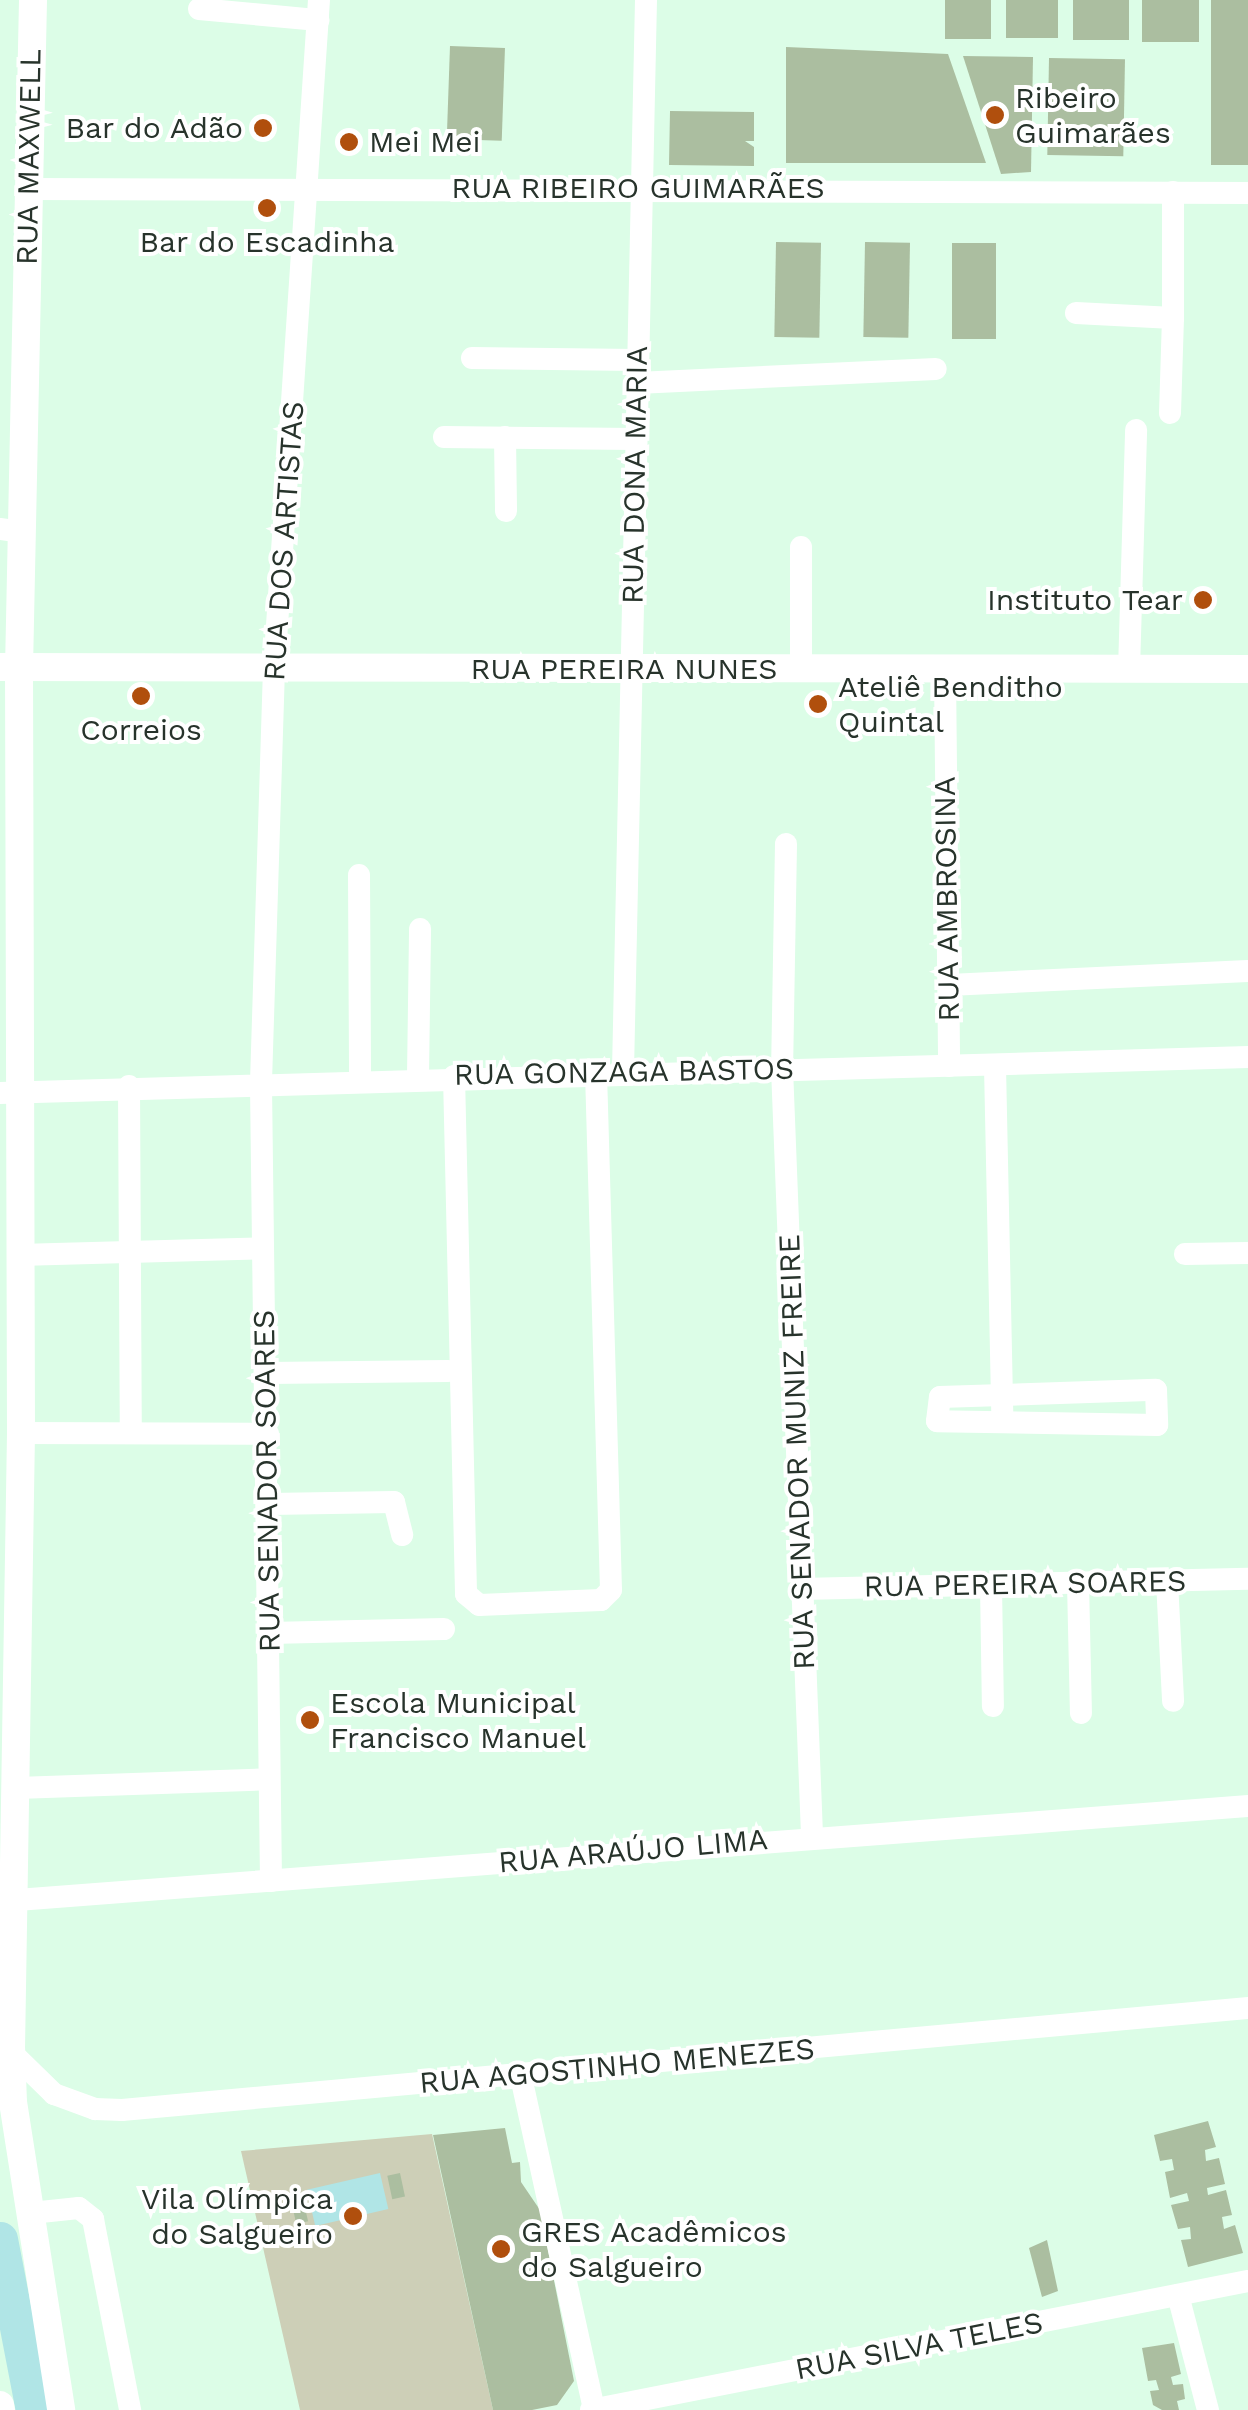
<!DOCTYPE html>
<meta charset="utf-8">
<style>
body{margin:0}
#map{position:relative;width:1248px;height:2410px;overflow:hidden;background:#dcfde7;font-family:"Work Sans",sans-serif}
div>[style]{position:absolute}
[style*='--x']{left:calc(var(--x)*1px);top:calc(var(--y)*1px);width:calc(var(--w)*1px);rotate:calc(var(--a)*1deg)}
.green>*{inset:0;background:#cdcfb7}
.water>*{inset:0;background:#b0e5e6;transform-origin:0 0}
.river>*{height:35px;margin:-17.5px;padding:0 17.5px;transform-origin:17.5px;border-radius:17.5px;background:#b0e5e6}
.building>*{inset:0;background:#abbea0;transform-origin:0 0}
.minor>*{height:22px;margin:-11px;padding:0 11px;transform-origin:11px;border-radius:11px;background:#fff}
.major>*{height:28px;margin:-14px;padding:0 14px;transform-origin:14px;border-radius:14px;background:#fff}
.dots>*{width:28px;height:28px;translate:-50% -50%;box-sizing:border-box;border:5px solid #fff;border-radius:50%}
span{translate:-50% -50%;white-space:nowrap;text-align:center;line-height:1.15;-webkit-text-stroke:8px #fff;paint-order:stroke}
.poi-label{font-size:30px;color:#27332b}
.left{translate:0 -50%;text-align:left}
.right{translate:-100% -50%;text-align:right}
.street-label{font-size:30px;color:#27332b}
</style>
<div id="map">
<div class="green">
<div style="clip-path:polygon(432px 2134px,493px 2410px,300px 2410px,241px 2151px)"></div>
</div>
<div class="water">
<div style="left:380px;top:2173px;width:37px;height:75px;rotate:77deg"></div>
</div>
<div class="river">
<div style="--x:0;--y:2239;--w:174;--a:79.1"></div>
</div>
<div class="building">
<div style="left:945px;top:0;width:46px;height:39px"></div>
<div style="left:1006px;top:0;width:52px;height:38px"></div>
<div style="left:1073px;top:0;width:56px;height:40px"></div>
<div style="left:1142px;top:0;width:57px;height:42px"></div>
<div style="left:1211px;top:0;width:37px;height:165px"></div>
<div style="left:450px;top:46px;width:55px;height:93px;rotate:2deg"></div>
<div style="clip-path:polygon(786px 47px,948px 54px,986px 163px,786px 163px)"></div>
<div style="clip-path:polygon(963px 56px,1033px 57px,1031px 172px,1001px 174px)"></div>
<div style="left:1049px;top:58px;width:76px;height:97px;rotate:1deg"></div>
<div style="clip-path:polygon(670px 111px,754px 112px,754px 141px,745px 141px,754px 147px,754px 166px,669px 165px)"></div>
<div style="left:776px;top:242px;width:45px;height:95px;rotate:1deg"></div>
<div style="left:865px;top:242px;width:45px;height:95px;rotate:1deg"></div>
<div style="left:952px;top:243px;width:44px;height:96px"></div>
<div style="clip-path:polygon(1208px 2121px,1216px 2147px,1205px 2150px,1206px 2161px,1219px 2158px,1225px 2184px,1207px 2188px,1208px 2195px,1226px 2190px,1232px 2215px,1222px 2217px,1224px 2229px,1235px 2225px,1243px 2253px,1188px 2267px,1181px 2240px,1191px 2239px,1190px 2227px,1178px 2229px,1171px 2205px,1189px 2201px,1187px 2193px,1170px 2198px,1165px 2172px,1174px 2170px,1172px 2159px,1160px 2161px,1154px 2135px)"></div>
<div style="clip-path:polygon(505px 2128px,512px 2163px,520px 2162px,521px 2182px,540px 2210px,574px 2381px,557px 2405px,532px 2410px,493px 2410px,433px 2135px)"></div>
<div style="left:400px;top:2173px;width:24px;height:13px;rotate:78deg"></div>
<div style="left:302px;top:2195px;width:27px;height:12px;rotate:77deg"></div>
<div style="clip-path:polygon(1047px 2240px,1058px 2291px,1042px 2297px,1029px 2248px)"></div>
<div style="clip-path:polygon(1174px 2343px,1181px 2374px,1171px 2377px,1173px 2385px,1183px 2384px,1185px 2399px,1177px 2401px,1179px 2410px,1162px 2410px,1153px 2405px,1150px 2391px,1159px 2390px,1156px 2380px,1148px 2381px,1142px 2348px)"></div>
</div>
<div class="minor">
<div style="--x:199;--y:9;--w:120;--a:5.3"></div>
<div style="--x:28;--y:189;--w:1220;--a:0.19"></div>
<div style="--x:1076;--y:313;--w:97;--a:3"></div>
<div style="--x:1173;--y:318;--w:126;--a:-90"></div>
<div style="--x:472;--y:358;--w:165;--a:0.7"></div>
<div style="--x:637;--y:383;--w:299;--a:-2.7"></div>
<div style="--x:1170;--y:413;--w:95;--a:-88.2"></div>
<div style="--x:444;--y:437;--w:192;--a:0.6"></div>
<div style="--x:505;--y:437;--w:74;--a:89.2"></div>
<div style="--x:0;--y:529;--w:21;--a:8"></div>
<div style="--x:801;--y:547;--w:122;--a:90"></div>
<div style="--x:1129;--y:670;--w:240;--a:-88.3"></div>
<div style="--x:945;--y:672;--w:394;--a:89.4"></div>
<div style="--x:786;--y:844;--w:224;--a:91"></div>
<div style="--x:782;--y:1068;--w:769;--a:87.76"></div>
<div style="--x:359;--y:875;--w:203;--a:89.7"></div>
<div style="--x:949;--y:985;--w:299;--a:-2.7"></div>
<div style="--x:995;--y:1066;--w:346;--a:88.8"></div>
<div style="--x:623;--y:1071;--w:1071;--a:-88.77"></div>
<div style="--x:418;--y:1076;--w:147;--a:-89.2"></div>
<div style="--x:454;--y:1076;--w:518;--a:88.67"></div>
<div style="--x:466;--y:1594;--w:17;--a:40"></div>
<div style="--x:479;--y:1605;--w:122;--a:-2.3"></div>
<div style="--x:601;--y:1600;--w:14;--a:-45"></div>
<div style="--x:611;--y:1590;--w:519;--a:-91.66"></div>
<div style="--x:129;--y:1086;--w:347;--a:89.7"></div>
<div style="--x:0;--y:1093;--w:1249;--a:-1.65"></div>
<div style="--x:1185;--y:1254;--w:63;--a:-0.9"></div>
<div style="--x:19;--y:1255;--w:244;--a:-1.6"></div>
<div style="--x:268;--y:1373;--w:180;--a:-0.6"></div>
<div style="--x:1156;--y:1390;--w:35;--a:88"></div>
<div style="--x:1157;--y:1425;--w:220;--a:-179"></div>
<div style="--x:937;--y:1421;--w:24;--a:-83"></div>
<div style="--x:940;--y:1397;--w:216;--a:-1.9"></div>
<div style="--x:21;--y:1433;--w:247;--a:0.2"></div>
<div style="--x:269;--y:1504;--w:125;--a:-0.9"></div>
<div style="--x:394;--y:1502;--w:34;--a:76"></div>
<div style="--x:1167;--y:1581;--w:120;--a:87.1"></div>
<div style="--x:1078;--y:1583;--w:130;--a:88.7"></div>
<div style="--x:991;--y:1585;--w:121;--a:89.1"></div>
<div style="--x:801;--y:1589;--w:447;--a:-1.3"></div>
<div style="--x:270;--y:1633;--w:174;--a:-1.3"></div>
<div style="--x:17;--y:1788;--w:252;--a:-2"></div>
<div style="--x:271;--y:1881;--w:799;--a:-90.72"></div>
<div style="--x:261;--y:1082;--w:412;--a:-88.2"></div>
<div style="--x:274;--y:670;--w:672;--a:-86.16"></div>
<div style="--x:17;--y:1900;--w:1235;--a:-4.37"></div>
<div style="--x:7;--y:2048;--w:66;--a:44.4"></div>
<div style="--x:54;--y:2094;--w:44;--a:20.1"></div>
<div style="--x:95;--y:2109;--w:27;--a:2"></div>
<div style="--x:122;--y:2110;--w:1131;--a:-5.18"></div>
<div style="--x:521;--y:2077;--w:340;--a:77.6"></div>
<div style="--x:31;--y:2213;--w:48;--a:-5.9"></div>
<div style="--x:79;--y:2208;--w:18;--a:38"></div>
<div style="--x:93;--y:2219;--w:195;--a:79"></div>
<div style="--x:1178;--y:2295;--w:119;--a:75.4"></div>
<div style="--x:591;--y:2410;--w:670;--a:-11.11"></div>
</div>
<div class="major">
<div style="--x:33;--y:0;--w:668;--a:91.2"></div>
<div style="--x:19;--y:668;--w:765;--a:89.85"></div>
<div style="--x:21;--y:1433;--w:613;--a:90.93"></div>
<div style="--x:11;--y:2046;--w:56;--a:88"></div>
<div style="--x:13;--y:2102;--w:312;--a:81.1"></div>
<div style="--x:1;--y:667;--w:1247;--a:0.09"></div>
<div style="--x:0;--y:2405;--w:5;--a:79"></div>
</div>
<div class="dots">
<div style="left:995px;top:115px;background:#b04f0d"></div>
<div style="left:263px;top:128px;background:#b04f0d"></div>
<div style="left:349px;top:142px;background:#b04f0d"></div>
<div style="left:267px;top:208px;background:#b04f0d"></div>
<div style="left:1203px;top:600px;background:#b04f0d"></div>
<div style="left:141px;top:696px;background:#b04f0d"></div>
<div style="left:818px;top:704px;background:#b04f0d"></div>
<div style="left:310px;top:1720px;background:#b04f0d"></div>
<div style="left:353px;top:2216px;background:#b04f0d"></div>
<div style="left:501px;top:2249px;background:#b04f0d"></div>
</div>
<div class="poi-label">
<span class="left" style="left:1015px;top:115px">Ribeiro<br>Guimarães</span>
<span class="right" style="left:243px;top:128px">Bar do Adão</span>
<span class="left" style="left:369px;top:142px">Mei Mei</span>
<span style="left:267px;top:242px">Bar do Escadinha</span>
<span class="right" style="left:1183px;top:600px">Instituto Tear</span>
<span class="left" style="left:838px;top:704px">Ateliê Benditho<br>Quintal</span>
<span style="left:141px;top:730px">Correios</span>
<span class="left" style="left:330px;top:1720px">Escola Municipal<br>Francisco Manuel</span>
<span class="right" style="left:333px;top:2216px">Vila Olímpica<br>do Salgueiro</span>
<span class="left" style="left:521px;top:2249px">GRES Acadêmicos<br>do Salgueiro</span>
</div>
<div class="street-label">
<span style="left:29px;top:157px;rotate:-89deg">RUA MAXWELL</span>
<span style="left:638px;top:188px">RUA RIBEIRO GUIMARÃES</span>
<span style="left:635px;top:475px;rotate:-89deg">RUA DONA MARIA</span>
<span style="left:284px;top:541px;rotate:-86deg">RUA DOS ARTISTAS</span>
<span style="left:624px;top:669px">RUA PEREIRA NUNES</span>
<span style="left:947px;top:899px;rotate:-91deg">RUA AMBROSINA</span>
<span style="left:624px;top:1072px;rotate:-1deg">RUA GONZAGA BASTOS</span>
<span style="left:797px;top:1452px;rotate:-92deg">RUA SENADOR MUNIZ FREIRE</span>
<span style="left:267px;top:1481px;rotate:-91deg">RUA SENADOR SOARES</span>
<span style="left:1025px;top:1584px;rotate:-1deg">RUA PEREIRA SOARES</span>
<span style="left:633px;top:1851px;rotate:-5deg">RUA ARAÚJO LIMA</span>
<span style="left:617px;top:2066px;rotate:-5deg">RUA AGOSTINHO MENEZES</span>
<span style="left:919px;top:2346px;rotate:-11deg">RUA SILVA TELES</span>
</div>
</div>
